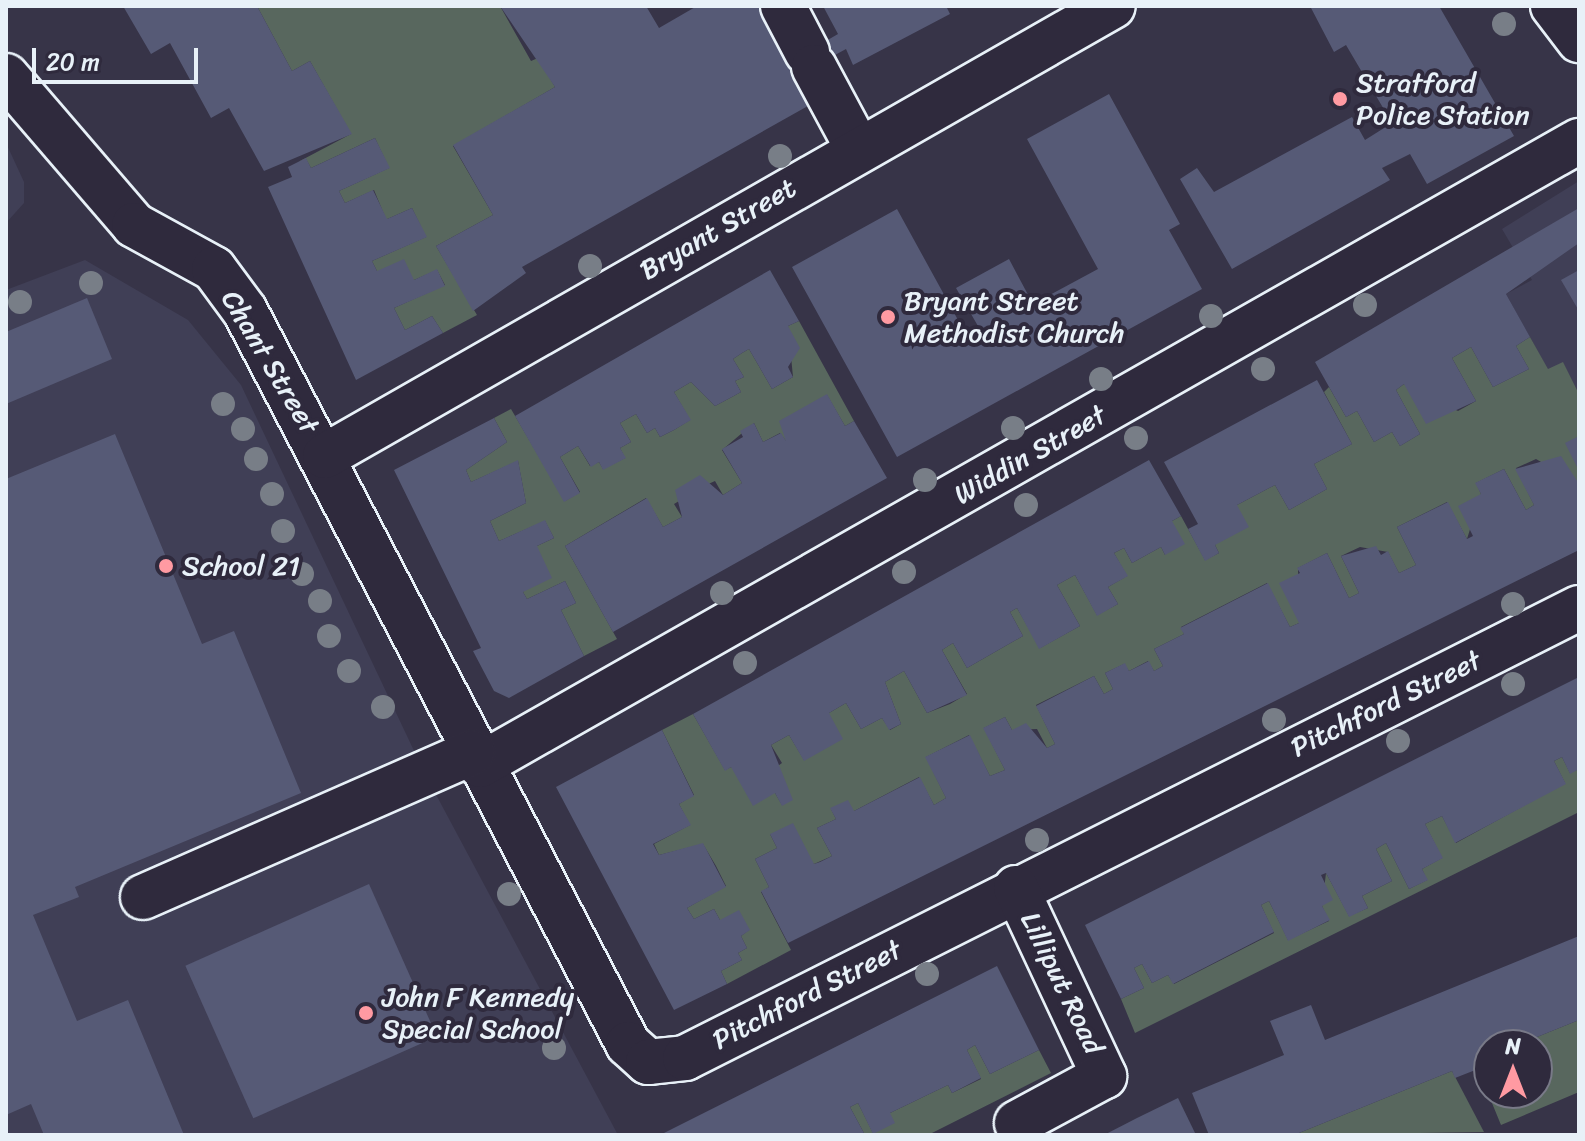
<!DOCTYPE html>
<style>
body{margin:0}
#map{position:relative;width:1585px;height:1141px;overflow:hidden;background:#373448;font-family:Sriracha,sans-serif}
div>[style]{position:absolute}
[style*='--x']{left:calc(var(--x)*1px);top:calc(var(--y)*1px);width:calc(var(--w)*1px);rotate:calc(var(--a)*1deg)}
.built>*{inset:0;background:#403f56}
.green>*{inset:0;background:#58675e}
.building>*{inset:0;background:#565a76;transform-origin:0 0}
.roads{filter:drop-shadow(2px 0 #e8f1f8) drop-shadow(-2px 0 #e8f1f8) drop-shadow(0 2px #e8f1f8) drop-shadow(0 -2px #e8f1f8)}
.minor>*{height:44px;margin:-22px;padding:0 22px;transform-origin:22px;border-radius:22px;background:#2f2a3d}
.major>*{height:44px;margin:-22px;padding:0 22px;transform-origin:22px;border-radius:22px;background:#2f2a3d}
.trees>*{width:24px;height:24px;margin:-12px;border-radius:50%;background:#787e87}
.dots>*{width:22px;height:22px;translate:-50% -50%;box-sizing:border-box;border:4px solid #2f2a3d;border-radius:50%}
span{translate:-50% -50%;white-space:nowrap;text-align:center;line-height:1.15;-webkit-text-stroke:8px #2f2a3d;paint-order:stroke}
.poi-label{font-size:28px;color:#e8f1f8}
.left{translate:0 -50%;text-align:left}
.street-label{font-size:28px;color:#e8f1f8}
.frame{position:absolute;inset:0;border:8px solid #e8f1f8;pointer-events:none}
.north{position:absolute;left:1473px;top:1029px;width:80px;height:80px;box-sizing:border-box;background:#2f2a3d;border:2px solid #797a88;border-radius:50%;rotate:0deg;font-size:22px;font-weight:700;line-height:32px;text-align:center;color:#e8f1f8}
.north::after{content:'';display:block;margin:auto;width:28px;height:36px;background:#ff9aa2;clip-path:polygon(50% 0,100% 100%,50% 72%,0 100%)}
.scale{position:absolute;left:32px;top:48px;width:166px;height:36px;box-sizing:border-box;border:4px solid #e8f1f8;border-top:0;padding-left:10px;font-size:24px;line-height:28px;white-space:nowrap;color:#e8f1f8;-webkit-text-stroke:6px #2f2a3d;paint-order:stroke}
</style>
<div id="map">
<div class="built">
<div style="clip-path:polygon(6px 143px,24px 182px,24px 203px,6px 223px)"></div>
<div style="clip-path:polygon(1579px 181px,1579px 394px,1563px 363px,1548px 370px,1506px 294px,1532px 280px,1502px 229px)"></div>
<div style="clip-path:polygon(85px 260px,188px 320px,241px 385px,425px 774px,618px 1135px,6px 1135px,6px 290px)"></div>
</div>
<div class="green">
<div style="clip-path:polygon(257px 6px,500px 6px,531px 61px,538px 58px,555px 87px,453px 146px,493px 215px,436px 246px,477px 315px,443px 333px,432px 316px,405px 330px,394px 308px,445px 285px,437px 270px,414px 280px,377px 271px,372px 261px,426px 237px,412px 208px,358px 232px,386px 219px,374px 190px,345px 203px,339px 191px,389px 168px,375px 138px,311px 168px,306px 159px,298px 162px,351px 134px,310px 61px,292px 71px)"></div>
<div style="clip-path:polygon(799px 321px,854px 421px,845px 426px,827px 395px,786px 441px,780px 433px,763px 442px,754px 423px,722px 450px,742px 483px,723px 495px,715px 481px,706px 485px,674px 504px,682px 517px,663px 527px,646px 498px,565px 546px,617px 639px,584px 656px,561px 610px,576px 603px,565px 581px,527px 599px,523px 592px,537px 546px,554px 538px,545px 521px,499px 541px,490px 521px,526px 503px,518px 461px,471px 482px,466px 470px,507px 442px,494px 418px,511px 409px,565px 501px,580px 492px,560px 457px,578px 446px,590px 466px,599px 462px,603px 469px,625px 458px,620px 448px,631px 442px,620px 423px,636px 414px,647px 433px,655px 428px,660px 437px,674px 430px,690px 420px,674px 392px,691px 382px,715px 406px,730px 398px,741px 392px,735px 381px,744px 377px,733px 359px,742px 353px,749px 349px,772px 389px,793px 377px,788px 326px)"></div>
<div style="clip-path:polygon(1530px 337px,1548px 369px,1563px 362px,1579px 394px,1579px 484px,1536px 459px,1516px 468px,1534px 505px,1526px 510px,1504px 469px,1476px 483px,1481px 494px,1467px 539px,1447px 502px,1397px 527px,1416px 565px,1399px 573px,1388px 552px,1360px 547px,1341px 556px,1359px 593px,1349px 598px,1327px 553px,1298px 568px,1299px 623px,1290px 627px,1267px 583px,1181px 627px,1184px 634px,1154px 649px,1163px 666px,1154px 671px,1148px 661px,1129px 671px,1124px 664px,1105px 673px,1113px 689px,1104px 694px,1094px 676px,1036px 705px,1055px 744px,1047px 748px,1037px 729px,1012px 730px,1005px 717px,984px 728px,1005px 770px,990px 776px,969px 735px,926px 757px,946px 798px,934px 805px,919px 777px,854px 811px,831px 809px,836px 819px,817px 828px,832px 856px,814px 864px,770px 834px,777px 848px,755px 859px,769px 887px,761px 892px,791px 950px,727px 984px,721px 971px,742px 960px,738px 953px,747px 948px,741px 936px,749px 930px,720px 920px,714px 909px,694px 919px,687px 908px,726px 886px,716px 866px,703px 844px,659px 855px,654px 844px,690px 825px,679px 804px,694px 795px,662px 730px,693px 714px,725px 770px,731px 767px,775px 793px,782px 805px,775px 768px,782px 763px,771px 745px,789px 735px,804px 760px,829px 713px,846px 703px,861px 729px,882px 718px,890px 730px,901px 724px,885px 682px,904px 671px,927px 713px,950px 704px,967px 694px,942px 650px,953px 643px,967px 668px,1023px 636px,1010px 612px,1017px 608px,1040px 648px,1080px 626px,1057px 585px,1075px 575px,1097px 615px,1118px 604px,1108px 587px,1127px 576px,1114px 553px,1124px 548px,1132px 563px,1161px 547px,1165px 555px,1172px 521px,1181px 516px,1205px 560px,1219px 553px,1215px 545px,1237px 505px,1275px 485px,1289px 510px,1327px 489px,1314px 464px,1352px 444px,1324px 392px,1329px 387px,1346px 417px,1357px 411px,1374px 442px,1392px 432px,1400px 446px,1420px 434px,1396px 390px,1404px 384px,1458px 411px,1476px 401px,1452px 358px,1471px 347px,1493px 387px,1529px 369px,1516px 346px)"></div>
<div style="clip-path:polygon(1562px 757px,1570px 773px,1579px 769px,1579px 812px,1135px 1033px,1121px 999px,1144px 988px,1134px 968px,1142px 964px,1152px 983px,1168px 975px,1174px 984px,1274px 933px,1261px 905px,1269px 901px,1288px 940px,1329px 921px,1322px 906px,1326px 873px,1349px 916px,1368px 908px,1362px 896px,1392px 881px,1376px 849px,1386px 843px,1409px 889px,1427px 880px,1422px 869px,1442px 858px,1425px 824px,1442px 816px,1456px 843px,1565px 783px,1554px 761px)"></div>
<div style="clip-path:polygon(1579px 1020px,1579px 1092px,1501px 1125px,1478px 1069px,1480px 1060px,1489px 1056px,1489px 1093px,1537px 1093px,1537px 1045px,1517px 1045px)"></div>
<div style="clip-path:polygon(975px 1045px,990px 1074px,1039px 1050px,1051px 1073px,928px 1135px,865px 1135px,850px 1107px,858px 1103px,873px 1133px,890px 1113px,948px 1085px,952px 1093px,981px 1079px,967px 1050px)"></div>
<div style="clip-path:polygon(1452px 1071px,1484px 1132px,1294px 1135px)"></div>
</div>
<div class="building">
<div style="clip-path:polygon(123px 6px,257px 6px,292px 71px,310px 61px,352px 134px,264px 171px,229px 108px,211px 118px,170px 43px,151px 54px)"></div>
<div style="clip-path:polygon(500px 6px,646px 6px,659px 28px,697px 6px,762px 6px,807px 52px,838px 34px,823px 6px,946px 6px,950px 14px,853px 65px,846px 49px,800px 74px,815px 102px,522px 267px,526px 273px,473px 311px,436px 246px,493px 215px,453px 145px,555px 87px)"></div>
<div style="clip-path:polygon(1310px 6px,1439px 6px,1514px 136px,1427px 184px,1410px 154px,1382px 168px,1390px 180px,1232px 269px,1180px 179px,1197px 168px,1214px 192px,1352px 117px,1365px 140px,1392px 123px,1346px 45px,1334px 52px)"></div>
<div style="clip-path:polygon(1109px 94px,1180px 224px,1169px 230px,1202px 289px,897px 457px,792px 267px,897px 209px,969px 340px,982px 333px,956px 288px,1009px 259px,1033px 304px,1098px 269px,1027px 139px)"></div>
<div style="clip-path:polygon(375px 138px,390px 168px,339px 191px,345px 203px,373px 190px,387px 219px,412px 208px,427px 237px,372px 261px,377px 271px,404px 259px,414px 280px,437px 269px,445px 286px,394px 308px,405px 330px,432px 316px,443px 333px,356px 380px,268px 187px,292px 177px,288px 167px,306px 158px,311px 168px)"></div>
<div style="clip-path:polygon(1579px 208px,1579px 243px,1506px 294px,1530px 337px,1516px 346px,1529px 369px,1493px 387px,1471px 347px,1452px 358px,1476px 401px,1426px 424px,1404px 384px,1396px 390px,1420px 434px,1400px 446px,1392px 432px,1374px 442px,1357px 411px,1346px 417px,1315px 362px)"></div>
<div style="clip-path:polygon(770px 270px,799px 321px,788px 326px,800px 348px,788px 367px,793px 377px,772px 389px,749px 349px,742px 353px,733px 359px,744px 377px,735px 381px,741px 392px,730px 398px,715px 406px,691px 382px,674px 392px,691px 420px,674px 430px,660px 437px,655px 428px,647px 433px,636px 414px,620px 423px,631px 442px,620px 448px,626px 458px,603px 470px,599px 462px,591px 467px,578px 446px,560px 457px,580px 493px,564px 502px,515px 416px)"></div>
<div style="clip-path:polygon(1579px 270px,1579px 311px,1561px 280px)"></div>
<div style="clip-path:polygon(87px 298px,112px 359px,6px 404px,6px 332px)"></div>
<div style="clip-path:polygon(1317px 380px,1352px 444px,1314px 464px,1327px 489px,1289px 510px,1275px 485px,1237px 505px,1249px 527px,1215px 545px,1219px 553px,1205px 561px,1188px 529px,1198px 524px,1164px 462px)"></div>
<div style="clip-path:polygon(827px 394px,845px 426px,854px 421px,887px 478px,613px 632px,565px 546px,647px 498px,663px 527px,682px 517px,675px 490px,700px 475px,723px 495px,742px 483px,722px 449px,743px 437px,740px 431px,754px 423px,763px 442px,781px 433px,786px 441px,779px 421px)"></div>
<div style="clip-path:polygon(494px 418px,507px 442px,466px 470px,471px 482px,518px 460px,526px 503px,490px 521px,499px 541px,545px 520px,554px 538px,537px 546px,552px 578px,523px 592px,527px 599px,565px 581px,576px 603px,561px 610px,584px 656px,509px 698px,494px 691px,473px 651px,481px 648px,394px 470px)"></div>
<div style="clip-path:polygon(115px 434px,202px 644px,234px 631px,301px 793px,75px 887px,79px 897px,33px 915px,77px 1021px,128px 1000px,184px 1135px,44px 1135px,31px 1104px,6px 1115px,6px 479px)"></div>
<div style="clip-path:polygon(1579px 436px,1579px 471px,1565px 443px)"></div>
<div style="clip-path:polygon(1561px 456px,1579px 484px,1579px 550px,788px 943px,761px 891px,769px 887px,755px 859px,777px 848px,770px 834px,793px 823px,814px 864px,820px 862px,832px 856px,817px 828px,836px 819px,830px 808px,848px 800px,854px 811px,920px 777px,934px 805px,946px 798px,925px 757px,970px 735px,990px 776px,1005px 770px,983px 728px,1005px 717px,1012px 730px,1026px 723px,1047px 748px,1055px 744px,1036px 706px,1094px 676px,1104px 694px,1113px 689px,1105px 673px,1125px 663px,1129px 671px,1149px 661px,1154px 671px,1163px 666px,1154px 649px,1184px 634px,1180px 628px,1268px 583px,1290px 627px,1299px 623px,1279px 583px,1300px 573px,1297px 568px,1327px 553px,1349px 598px,1359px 593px,1341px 556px,1376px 546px,1381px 555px,1388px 551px,1399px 573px,1416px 565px,1397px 527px,1448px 502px,1467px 539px,1473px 536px,1458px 506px,1481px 494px,1475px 483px,1504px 469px,1526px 510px,1534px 505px,1515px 469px)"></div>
<div style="clip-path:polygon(1149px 460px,1181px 516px,1172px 521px,1185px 544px,1165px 555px,1161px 547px,1132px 563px,1124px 548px,1114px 553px,1128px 576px,1108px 587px,1118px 604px,1097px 616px,1075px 575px,1057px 585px,1080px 626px,1039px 649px,1017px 608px,1010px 612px,1023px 636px,967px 668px,953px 643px,942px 650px,967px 695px,927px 713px,904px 671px,885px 682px,901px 724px,889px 730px,882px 718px,861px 729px,846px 703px,829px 713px,843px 739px,804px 761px,789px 735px,771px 745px,793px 800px,782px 806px,775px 793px,753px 806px,731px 767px,725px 771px,693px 714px)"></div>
<div style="clip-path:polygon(1579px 677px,1579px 769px,1570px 774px,1562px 757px,1554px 761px,1566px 784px,1455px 843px,1442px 816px,1425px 824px,1443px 858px,1422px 869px,1428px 880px,1409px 889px,1386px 843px,1376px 849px,1392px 881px,1362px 896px,1368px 908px,1349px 917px,1326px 873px,1321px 875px,1333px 900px,1322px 906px,1330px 920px,1288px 941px,1269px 901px,1261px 905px,1274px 932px,1173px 984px,1168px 975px,1152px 983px,1142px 964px,1134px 968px,1144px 988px,1121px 999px,1085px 925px)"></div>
<div style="clip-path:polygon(662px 730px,694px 796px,679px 804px,691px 825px,653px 844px,659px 855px,703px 843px,726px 887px,687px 908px,694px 919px,714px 909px,720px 920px,739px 910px,750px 930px,741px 936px,747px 948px,738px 953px,742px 960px,721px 971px,727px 984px,674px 1010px,556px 787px)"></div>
<div style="left:369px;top:884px;width:167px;height:201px;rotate:66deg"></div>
<div style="clip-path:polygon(1579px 936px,1579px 1020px,1517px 1045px,1489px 1045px,1483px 1067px,1455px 1078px,1452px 1071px,1294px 1135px,1209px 1135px,1192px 1093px,1284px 1055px,1270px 1021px,1311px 1005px,1325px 1040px)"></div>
<div style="clip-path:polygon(997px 966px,1039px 1050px,990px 1074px,975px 1045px,967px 1050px,981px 1078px,952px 1093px,948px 1085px,890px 1113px,895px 1123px,873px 1134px,858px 1103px,850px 1107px,865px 1135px,660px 1135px)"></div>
<div style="clip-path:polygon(1178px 1098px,1196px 1135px,1104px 1135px,1137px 1118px)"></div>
</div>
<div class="roads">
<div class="minor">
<div style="--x:783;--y:6;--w:52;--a:62.4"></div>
<div style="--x:814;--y:67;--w:93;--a:61.8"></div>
<div style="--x:6;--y:76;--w:196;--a:49.3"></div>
<div style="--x:134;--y:225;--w:91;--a:28.8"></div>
<div style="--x:214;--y:269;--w:52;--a:53.6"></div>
<div style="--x:245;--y:311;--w:827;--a:62.41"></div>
<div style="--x:628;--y:1044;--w:27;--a:42"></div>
<div style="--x:648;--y:1062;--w:37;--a:-6"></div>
<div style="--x:685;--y:1058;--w:1001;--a:-26.72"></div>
<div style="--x:325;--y:456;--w:907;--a:-29.73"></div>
<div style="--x:480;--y:765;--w:1264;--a:-29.59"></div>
<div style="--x:1016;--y:888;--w:208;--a:64.9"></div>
<div style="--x:1104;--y:1076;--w:99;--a:151.6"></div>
<div style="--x:143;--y:897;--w:360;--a:-23.7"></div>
</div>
<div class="major">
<div style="--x:1553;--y:6;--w:43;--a:52.6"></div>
</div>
</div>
<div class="trees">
<div style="left:1504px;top:24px"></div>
<div style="left:780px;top:156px"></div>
<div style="left:590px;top:266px"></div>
<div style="left:91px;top:283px"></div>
<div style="left:20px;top:302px"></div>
<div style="left:1365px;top:305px"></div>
<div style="left:1211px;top:316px"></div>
<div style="left:1263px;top:369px"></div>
<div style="left:1101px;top:379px"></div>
<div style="left:223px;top:404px"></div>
<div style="left:1013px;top:428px"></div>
<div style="left:243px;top:429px"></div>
<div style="left:1136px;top:438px"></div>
<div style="left:256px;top:459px"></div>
<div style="left:925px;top:480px"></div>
<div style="left:272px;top:494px"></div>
<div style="left:1026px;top:505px"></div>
<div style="left:283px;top:531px"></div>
<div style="left:904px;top:572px"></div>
<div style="left:302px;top:574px"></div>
<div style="left:722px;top:593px"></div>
<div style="left:320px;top:601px"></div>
<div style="left:1513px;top:604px"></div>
<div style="left:329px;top:636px"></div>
<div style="left:745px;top:663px"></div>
<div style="left:349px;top:671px"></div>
<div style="left:1513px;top:684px"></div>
<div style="left:383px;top:707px"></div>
<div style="left:1274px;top:720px"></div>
<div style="left:1398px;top:741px"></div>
<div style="left:1037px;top:840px"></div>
<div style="left:509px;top:894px"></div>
<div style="left:927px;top:974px"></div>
<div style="left:554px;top:1048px"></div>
</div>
<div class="dots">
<div style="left:1340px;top:99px;background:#ff9aa2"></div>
<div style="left:888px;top:317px;background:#ff9aa2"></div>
<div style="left:166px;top:566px;background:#ff9aa2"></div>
<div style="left:366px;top:1013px;background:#ff9aa2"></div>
</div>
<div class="poi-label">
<span class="left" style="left:1356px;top:99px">Stratford<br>Police Station</span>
<span class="left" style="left:904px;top:317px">Bryant Street<br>Methodist Church</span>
<span class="left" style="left:182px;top:566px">School 21</span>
<span class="left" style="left:382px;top:1013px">John F Kennedy<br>Special School</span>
</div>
<div class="street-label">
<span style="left:718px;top:229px;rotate:-30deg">Bryant Street</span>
<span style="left:270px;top:362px;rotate:59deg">Chant Street</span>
<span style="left:1030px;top:455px;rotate:-30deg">Widdin Street</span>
<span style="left:1386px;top:704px;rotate:-26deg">Pitchford Street</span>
<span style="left:1062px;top:983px;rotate:64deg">Lilliput Road</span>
<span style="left:807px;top:995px;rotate:-27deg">Pitchford Street</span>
</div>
<div class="frame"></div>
<div class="north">N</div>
<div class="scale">20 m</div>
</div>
